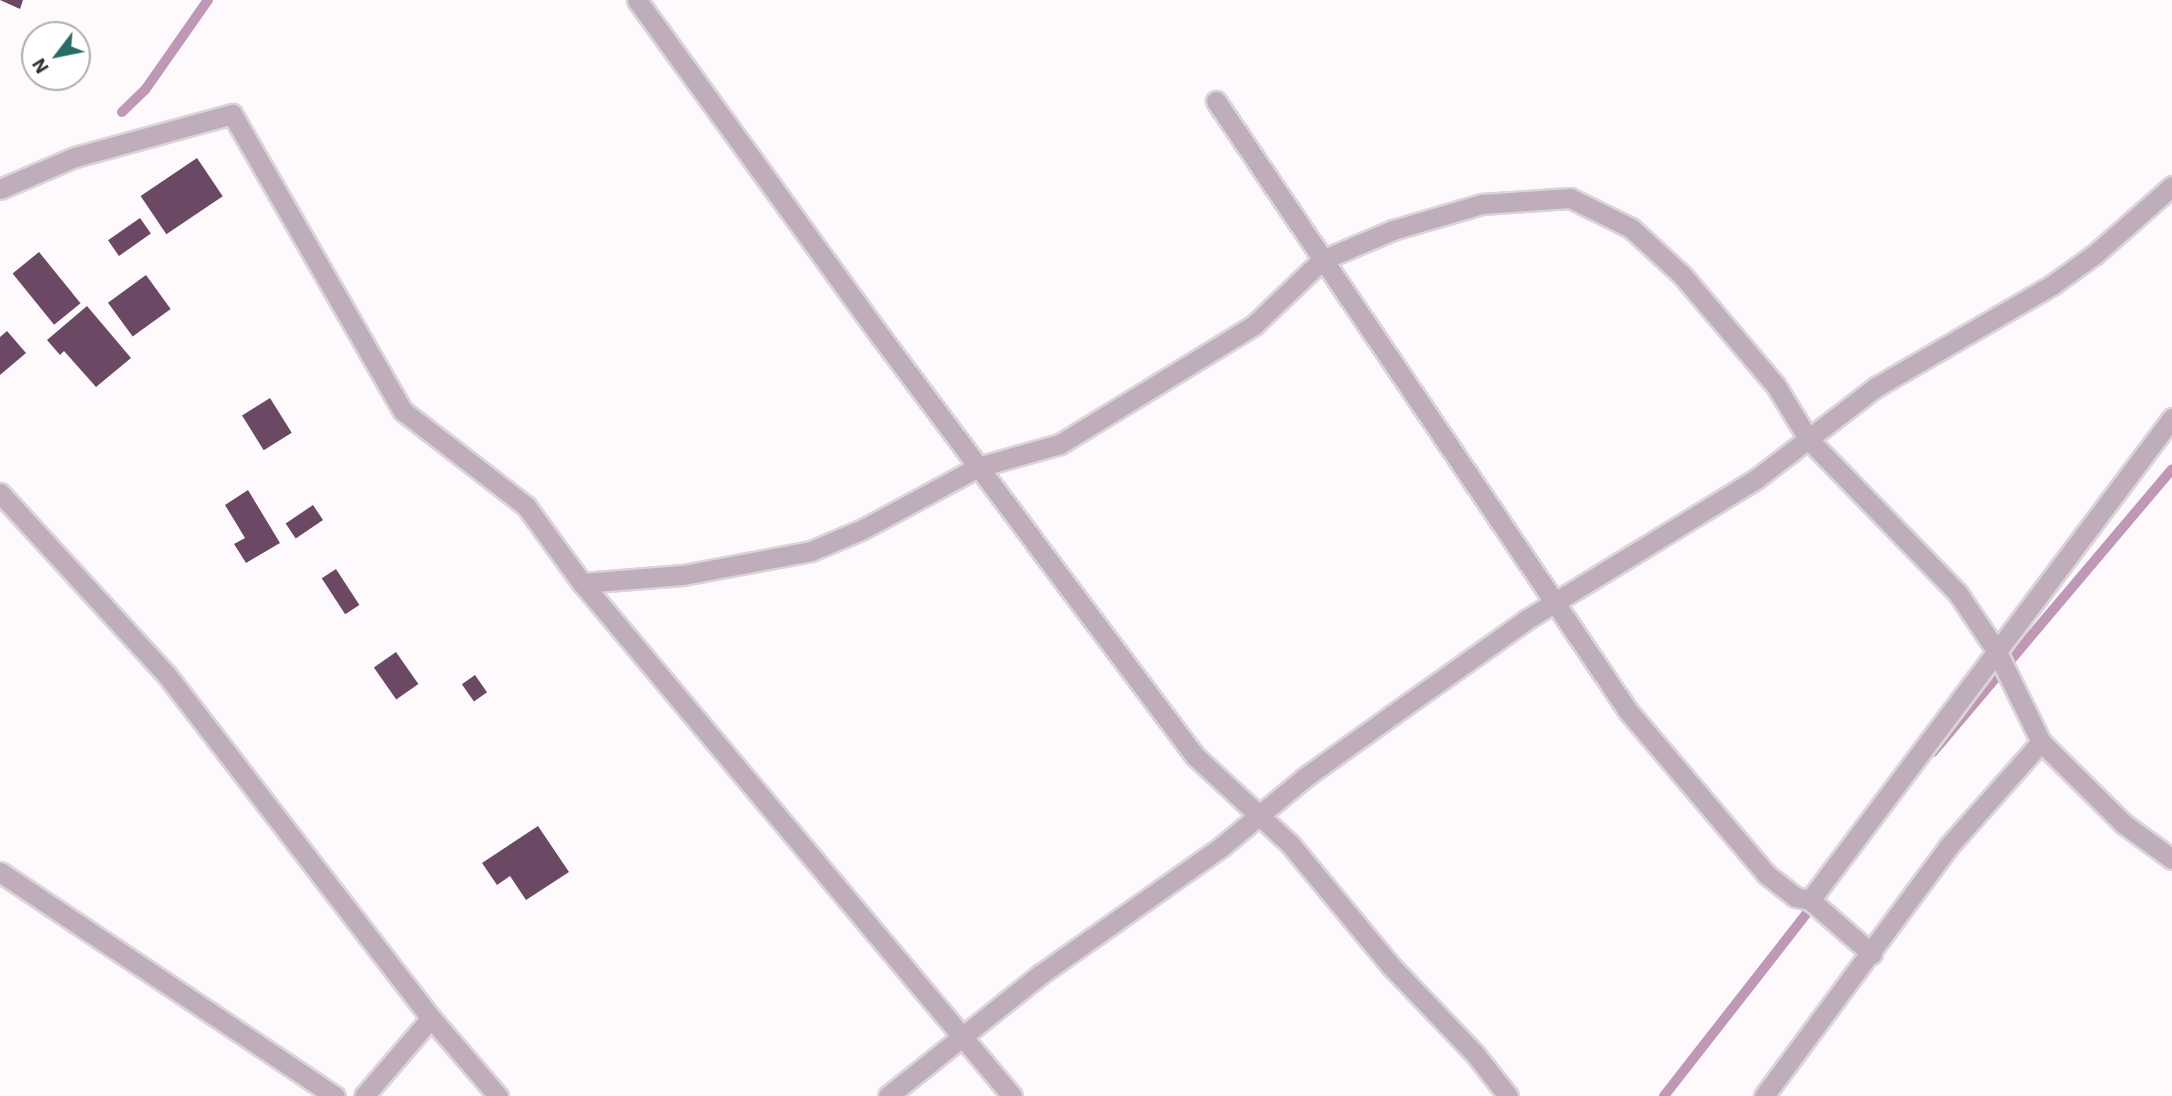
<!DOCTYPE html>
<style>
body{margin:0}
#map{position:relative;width:2172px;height:1096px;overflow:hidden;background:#fdf9fc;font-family:"IBM Plex Sans",sans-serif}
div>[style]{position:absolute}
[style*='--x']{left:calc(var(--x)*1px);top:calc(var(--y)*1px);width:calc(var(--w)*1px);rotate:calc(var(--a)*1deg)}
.stream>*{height:10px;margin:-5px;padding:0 5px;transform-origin:5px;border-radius:5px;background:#bf98b6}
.building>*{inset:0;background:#6b4964;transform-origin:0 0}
.roads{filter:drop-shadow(2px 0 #dad5d8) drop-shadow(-2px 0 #dad5d8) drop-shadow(0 2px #dad5d8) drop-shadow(0 -2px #dad5d8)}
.minor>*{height:19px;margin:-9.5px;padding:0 9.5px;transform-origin:9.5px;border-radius:9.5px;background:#bfadbb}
span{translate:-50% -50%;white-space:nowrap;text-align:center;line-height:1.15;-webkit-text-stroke:7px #fff;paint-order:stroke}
.north{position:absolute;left:21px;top:21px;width:70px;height:70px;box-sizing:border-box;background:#fff;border:2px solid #afadaf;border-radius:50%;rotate:238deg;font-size:19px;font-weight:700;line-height:28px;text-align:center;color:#383136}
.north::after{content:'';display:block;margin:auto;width:24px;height:32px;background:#266e65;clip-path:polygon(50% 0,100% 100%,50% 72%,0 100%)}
</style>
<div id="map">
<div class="stream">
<div style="--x:122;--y:112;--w:32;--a:-44"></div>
<div style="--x:145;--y:90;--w:110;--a:-55"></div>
<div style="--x:1933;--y:752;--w:370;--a:-49.8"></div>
<div style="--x:1664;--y:1096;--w:249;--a:-52"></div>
</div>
<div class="building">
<div style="clip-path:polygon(0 0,23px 0,20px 9px)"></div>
<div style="left:197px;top:158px;width:46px;height:68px;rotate:56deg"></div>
<div style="left:140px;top:218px;width:19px;height:39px;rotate:55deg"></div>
<div style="left:39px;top:252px;width:66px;height:34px;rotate:51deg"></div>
<div style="left:146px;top:275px;width:42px;height:47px;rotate:54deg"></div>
<div style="clip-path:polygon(87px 306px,131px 358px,96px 387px,64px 351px,60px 355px,47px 340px)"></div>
<div style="clip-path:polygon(7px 331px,26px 353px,0 375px,0 337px)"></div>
<div style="left:270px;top:398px;width:41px;height:33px;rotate:58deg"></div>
<div style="clip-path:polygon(248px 490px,280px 543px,246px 563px,234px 544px,245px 538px,225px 505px)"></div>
<div style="left:313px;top:505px;width:18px;height:33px;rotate:56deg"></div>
<div style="left:336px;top:569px;width:43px;height:17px;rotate:57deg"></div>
<div style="left:396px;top:652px;width:39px;height:27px;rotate:55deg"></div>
<div style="left:475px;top:675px;width:21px;height:16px;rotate:55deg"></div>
<div style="clip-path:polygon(538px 826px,569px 872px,526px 900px,510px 876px,497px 885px,482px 863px)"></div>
</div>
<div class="roads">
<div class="minor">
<div style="--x:637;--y:0;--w:416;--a:54.1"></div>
<div style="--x:881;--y:337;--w:524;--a:53.15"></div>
<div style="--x:1195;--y:756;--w:129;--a:42.8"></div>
<div style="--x:1290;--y:844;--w:158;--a:50.4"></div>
<div style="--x:1391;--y:966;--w:122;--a:46.3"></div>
<div style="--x:1475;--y:1054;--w:53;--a:51.8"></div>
<div style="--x:1216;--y:101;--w:736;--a:55.96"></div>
<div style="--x:1628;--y:711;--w:214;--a:49.7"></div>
<div style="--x:1766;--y:874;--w:37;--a:38"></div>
<div style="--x:1795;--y:897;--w:15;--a:11"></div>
<div style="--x:1810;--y:900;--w:82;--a:41.1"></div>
<div style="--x:0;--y:189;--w:82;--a:-23.1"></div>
<div style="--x:75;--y:157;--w:163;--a:-15.3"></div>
<div style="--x:232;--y:114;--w:343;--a:60.1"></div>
<div style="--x:403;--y:411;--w:155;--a:37.7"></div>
<div style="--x:526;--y:506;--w:95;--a:54"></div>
<div style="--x:582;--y:583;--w:669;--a:50.03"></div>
<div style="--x:0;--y:493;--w:246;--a:47.5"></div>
<div style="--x:166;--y:674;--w:434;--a:52.4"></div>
<div style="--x:431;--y:1018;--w:103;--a:49.3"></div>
<div style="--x:582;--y:583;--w:101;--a:-4.5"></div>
<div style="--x:683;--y:575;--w:130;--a:-10.6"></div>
<div style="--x:811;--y:551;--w:56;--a:-22.9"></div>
<div style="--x:863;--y:529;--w:131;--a:-28.3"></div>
<div style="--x:978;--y:467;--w:85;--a:-15.7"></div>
<div style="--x:1060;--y:444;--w:228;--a:-31.5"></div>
<div style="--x:1254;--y:325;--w:94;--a:-43.7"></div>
<div style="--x:1322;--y:260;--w:77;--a:-22.9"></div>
<div style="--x:1393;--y:230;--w:93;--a:-16.3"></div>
<div style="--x:1482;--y:204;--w:88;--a:-3.9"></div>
<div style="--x:1570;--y:198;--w:68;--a:26.2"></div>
<div style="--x:1631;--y:228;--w:69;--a:42.7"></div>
<div style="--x:1682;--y:275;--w:145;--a:49.7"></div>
<div style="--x:1776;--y:386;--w:63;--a:58.6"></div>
<div style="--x:1809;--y:440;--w:212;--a:45.8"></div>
<div style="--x:1957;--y:592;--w:70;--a:56.1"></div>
<div style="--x:1996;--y:650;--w:102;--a:63.9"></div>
<div style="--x:2041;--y:742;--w:117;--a:44.7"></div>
<div style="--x:2124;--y:824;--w:59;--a:36.1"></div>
<div style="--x:0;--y:872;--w:403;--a:33.8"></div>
<div style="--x:1810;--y:900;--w:603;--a:-53.09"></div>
<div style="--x:364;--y:1096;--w:103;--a:-49.3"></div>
<div style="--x:888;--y:1096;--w:196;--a:-38.6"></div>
<div style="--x:1041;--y:974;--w:220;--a:-35.2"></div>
<div style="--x:1221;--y:847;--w:108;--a:-39.7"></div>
<div style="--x:1304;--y:778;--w:108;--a:-35.6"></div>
<div style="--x:1392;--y:715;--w:164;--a:-35.3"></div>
<div style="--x:1526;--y:620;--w:270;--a:-31.5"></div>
<div style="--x:1756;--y:479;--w:151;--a:-37.5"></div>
<div style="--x:1876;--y:387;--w:203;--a:-30.1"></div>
<div style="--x:2052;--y:285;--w:53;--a:-35.8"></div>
<div style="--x:2095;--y:254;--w:103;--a:-41.4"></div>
<div style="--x:1764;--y:1096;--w:310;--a:-53.5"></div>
<div style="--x:1948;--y:847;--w:140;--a:-48.5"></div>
</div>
</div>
<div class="north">N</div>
</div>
